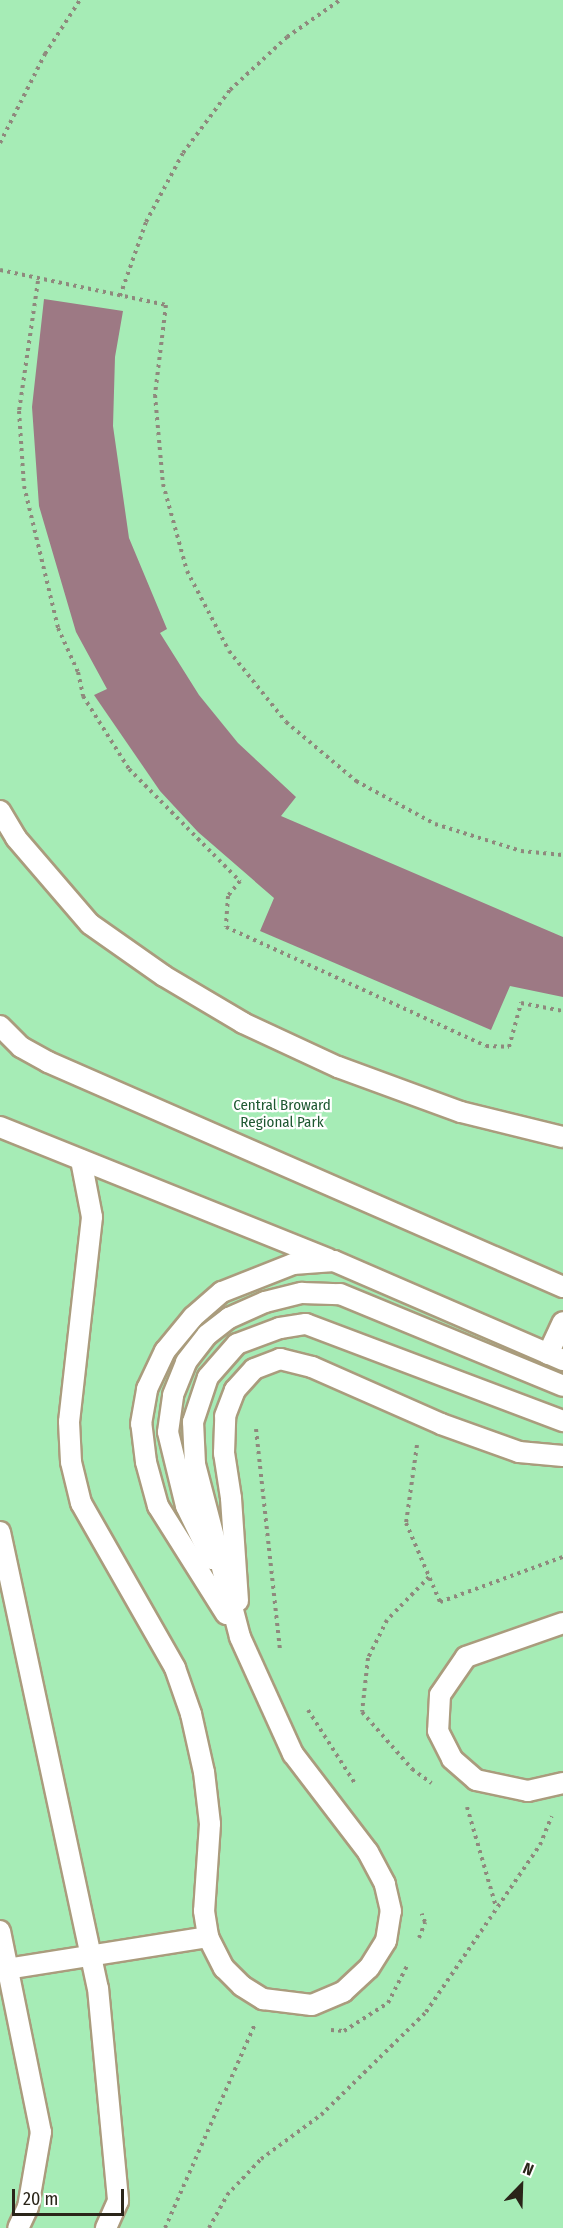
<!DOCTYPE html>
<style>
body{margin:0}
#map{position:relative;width:563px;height:2228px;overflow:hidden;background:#fdf7ea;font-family:"Fira Sans Condensed",sans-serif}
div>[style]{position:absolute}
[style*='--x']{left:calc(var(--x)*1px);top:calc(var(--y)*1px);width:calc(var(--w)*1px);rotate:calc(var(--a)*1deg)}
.green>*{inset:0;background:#a6ecb6;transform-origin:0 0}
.building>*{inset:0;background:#9d7984}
.path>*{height:4px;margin-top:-2px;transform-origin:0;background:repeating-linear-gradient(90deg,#8f897d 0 3px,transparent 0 7.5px)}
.roads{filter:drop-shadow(2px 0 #aa9c7d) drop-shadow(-2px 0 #aa9c7d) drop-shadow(0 2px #aa9c7d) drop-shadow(0 -2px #aa9c7d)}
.lane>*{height:20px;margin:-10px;padding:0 10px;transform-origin:10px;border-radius:10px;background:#fff}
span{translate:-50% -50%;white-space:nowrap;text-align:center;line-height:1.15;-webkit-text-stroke:4.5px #fff;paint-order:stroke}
.park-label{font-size:15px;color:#1e5831}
.north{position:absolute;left:491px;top:2156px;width:60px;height:60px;-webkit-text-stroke:4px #fff;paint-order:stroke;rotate:23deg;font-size:16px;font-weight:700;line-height:24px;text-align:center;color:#2a2519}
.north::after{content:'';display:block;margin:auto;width:21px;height:27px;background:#2a2519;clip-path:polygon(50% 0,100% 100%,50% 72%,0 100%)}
.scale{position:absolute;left:12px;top:2189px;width:112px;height:27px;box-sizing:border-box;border:3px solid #2a2519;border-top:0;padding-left:8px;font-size:18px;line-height:21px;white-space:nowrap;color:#2a2519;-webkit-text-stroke:4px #fff;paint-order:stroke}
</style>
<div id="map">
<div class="green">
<div style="left:0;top:0;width:563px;height:2228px"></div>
</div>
<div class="building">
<div style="clip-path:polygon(44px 299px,123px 311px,115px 357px,113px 426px,129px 538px,167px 629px,160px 633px,199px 695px,238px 743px,296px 797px,281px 816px,563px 937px,563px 997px,510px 986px,491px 1030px,260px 931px,274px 898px,198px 832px,160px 791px,94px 695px,107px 689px,76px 632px,39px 506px,32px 407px)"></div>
</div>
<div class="path">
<div style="--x:0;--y:143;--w:100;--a:-63.2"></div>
<div style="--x:45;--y:54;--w:64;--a:-57.1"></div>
<div style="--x:0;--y:270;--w:170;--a:11.9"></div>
<div style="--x:166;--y:305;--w:91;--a:97"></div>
<div style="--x:155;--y:395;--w:89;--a:84.9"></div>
<div style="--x:163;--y:484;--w:90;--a:74.6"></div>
<div style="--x:187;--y:571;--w:90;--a:62.3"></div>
<div style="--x:229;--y:651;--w:91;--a:51.2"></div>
<div style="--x:286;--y:722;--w:92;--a:40.1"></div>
<div style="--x:356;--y:781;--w:90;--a:28.6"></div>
<div style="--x:435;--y:824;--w:90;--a:17.4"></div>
<div style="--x:521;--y:851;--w:42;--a:5.4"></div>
<div style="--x:38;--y:281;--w:131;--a:98.3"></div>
<div style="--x:19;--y:411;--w:75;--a:86.2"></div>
<div style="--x:24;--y:486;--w:146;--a:76.5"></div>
<div style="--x:58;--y:628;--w:48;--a:65.6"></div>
<div style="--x:78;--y:672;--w:25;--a:78"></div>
<div style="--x:83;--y:696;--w:86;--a:57.8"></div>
<div style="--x:129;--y:769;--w:158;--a:45.3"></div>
<div style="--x:240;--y:881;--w:19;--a:129"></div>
<div style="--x:228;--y:896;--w:31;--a:94"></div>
<div style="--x:226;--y:927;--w:286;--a:24.6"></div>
<div style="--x:486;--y:1046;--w:23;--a:2"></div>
<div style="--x:509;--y:1047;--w:46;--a:-74.7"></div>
<div style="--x:521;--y:1003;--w:43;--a:10.8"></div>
<div style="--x:120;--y:296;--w:78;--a:-70.6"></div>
<div style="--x:146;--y:222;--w:78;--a:-61.8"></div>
<div style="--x:183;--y:153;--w:79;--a:-53.3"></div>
<div style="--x:230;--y:90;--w:78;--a:-42.9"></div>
<div style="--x:287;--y:37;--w:65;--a:-34.9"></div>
<div style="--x:256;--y:1429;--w:223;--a:83.8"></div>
<div style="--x:417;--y:1445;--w:79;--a:98"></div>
<div style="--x:406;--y:1523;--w:86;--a:66.7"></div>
<div style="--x:440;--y:1602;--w:131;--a:-20.1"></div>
<div style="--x:429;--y:1577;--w:60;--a:134.3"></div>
<div style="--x:387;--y:1620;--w:42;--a:116.6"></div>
<div style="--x:368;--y:1658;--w:54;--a:96.3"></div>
<div style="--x:362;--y:1712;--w:76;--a:48.7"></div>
<div style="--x:412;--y:1769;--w:24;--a:36"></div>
<div style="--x:308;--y:1710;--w:89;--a:57.4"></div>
<div style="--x:467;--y:1807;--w:104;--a:73.8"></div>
<div style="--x:419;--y:1938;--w:17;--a:-69"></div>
<div style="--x:425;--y:1922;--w:9;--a:-111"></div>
<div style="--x:331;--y:2030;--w:13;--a:4"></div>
<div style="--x:344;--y:2031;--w:52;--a:-32.5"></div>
<div style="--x:388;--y:2003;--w:44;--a:-62.9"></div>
<div style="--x:165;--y:2228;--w:221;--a:-66.2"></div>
<div style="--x:209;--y:2228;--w:38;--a:-61"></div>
<div style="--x:227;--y:2195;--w:50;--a:-46.6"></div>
<div style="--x:261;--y:2159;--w:74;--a:-36.3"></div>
<div style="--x:321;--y:2115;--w:147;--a:-44.4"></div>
<div style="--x:426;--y:2012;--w:202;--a:-55.7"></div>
<div style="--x:540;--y:1845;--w:31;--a:-68"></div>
</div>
<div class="roads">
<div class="lane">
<div style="--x:0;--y:811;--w:31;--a:59"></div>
<div style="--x:16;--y:838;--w:113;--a:49.3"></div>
<div style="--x:90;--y:924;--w:90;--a:35.1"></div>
<div style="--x:164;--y:976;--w:92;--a:30.7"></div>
<div style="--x:243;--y:1023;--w:105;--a:24.9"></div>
<div style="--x:338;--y:1067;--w:131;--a:20.1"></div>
<div style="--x:461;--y:1112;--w:105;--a:13.8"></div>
<div style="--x:0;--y:1026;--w:30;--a:45"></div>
<div style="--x:21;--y:1047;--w:31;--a:29"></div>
<div style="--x:48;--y:1062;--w:562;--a:23.6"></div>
<div style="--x:0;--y:1127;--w:354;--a:21.9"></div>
<div style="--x:81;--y:1160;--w:58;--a:79.1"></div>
<div style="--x:92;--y:1217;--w:206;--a:96.4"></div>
<div style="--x:69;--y:1422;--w:40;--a:87.1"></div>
<div style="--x:71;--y:1462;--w:42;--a:76.3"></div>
<div style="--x:81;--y:1503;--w:190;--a:60.3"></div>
<div style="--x:175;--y:1668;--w:49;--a:70.8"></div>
<div style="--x:191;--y:1714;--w:59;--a:77.4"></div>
<div style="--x:204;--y:1772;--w:52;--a:83.4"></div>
<div style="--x:210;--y:1824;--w:87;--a:93.9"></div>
<div style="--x:204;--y:1911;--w:26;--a:81"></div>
<div style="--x:208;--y:1937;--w:35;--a:63"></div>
<div style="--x:224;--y:1968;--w:25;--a:45"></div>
<div style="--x:242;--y:1986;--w:25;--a:32"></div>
<div style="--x:263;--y:1999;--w:49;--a:7"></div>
<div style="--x:312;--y:2005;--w:34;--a:-23"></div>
<div style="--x:343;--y:1992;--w:35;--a:-43"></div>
<div style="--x:369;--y:1968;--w:32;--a:-58"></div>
<div style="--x:386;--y:1941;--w:30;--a:-81"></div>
<div style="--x:391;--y:1911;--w:28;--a:-103"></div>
<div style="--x:385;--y:1884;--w:36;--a:-118"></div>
<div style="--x:368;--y:1852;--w:123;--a:-127.4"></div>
<div style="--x:293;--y:1754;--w:128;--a:-114.4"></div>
<div style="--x:240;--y:1637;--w:179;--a:-104.6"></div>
<div style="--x:195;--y:1464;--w:42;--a:-92.7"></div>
<div style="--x:193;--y:1422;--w:47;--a:-71.6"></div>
<div style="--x:208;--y:1377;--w:44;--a:-48.7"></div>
<div style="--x:237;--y:1344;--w:46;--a:-20.4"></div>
<div style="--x:280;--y:1328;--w:26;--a:-9"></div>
<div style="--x:306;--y:1324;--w:275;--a:20.7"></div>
<div style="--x:548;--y:1354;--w:35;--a:-65"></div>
<div style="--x:0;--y:1532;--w:466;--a:77.9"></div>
<div style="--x:98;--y:1988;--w:214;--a:84.6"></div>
<div style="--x:118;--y:2201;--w:30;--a:114"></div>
<div style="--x:212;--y:1559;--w:59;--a:-116.1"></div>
<div style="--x:186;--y:1506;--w:76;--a:-103.7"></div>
<div style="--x:168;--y:1432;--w:37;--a:-82"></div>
<div style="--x:173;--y:1395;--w:35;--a:-68"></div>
<div style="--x:186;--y:1362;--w:34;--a:-52"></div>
<div style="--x:207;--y:1335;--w:28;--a:-38"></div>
<div style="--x:229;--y:1318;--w:39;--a:-24"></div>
<div style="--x:265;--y:1302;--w:38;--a:-14"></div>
<div style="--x:302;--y:1293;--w:38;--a:2"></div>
<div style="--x:340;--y:1294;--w:241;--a:22.4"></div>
<div style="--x:238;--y:1601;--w:103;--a:-93.9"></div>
<div style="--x:231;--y:1498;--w:46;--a:-98.8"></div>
<div style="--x:224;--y:1453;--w:37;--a:-88"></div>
<div style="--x:225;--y:1416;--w:28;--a:-69"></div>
<div style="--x:235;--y:1390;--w:28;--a:-48"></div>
<div style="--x:254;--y:1369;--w:28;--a:-21"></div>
<div style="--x:280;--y:1359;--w:33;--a:14"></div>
<div style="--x:312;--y:1367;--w:141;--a:23.8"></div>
<div style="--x:441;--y:1424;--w:83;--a:19.7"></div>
<div style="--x:519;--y:1452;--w:44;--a:5.2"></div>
<div style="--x:226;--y:1614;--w:128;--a:-122.2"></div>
<div style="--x:158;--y:1506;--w:46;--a:-105.3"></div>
<div style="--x:146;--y:1462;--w:38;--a:-97"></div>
<div style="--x:141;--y:1424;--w:36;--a:-80"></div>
<div style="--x:147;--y:1389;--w:42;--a:-64.7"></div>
<div style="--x:165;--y:1351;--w:44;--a:-50.5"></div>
<div style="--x:193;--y:1317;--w:38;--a:-41"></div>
<div style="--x:222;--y:1292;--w:76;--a:-21.5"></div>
<div style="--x:293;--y:1264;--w:41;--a:-4.2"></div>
<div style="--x:334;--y:1261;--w:249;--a:23.4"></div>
<div style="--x:563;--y:1623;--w:103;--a:160.7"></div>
<div style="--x:466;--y:1657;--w:46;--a:124.4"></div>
<div style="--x:440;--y:1695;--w:36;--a:93"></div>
<div style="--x:438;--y:1731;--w:31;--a:63"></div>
<div style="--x:452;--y:1759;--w:32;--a:41"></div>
<div style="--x:476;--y:1780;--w:53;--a:11.9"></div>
<div style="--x:528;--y:1791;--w:36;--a:-13"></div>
<div style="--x:0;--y:1931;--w:205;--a:78.5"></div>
<div style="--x:41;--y:2132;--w:76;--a:99.8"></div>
<div style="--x:28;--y:2207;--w:23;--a:115"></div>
<div style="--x:0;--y:1970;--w:211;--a:-9"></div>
</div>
</div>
<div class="park-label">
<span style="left:282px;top:1114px">Central Broward<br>Regional Park</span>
</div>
<div class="north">N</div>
<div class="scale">20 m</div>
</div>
